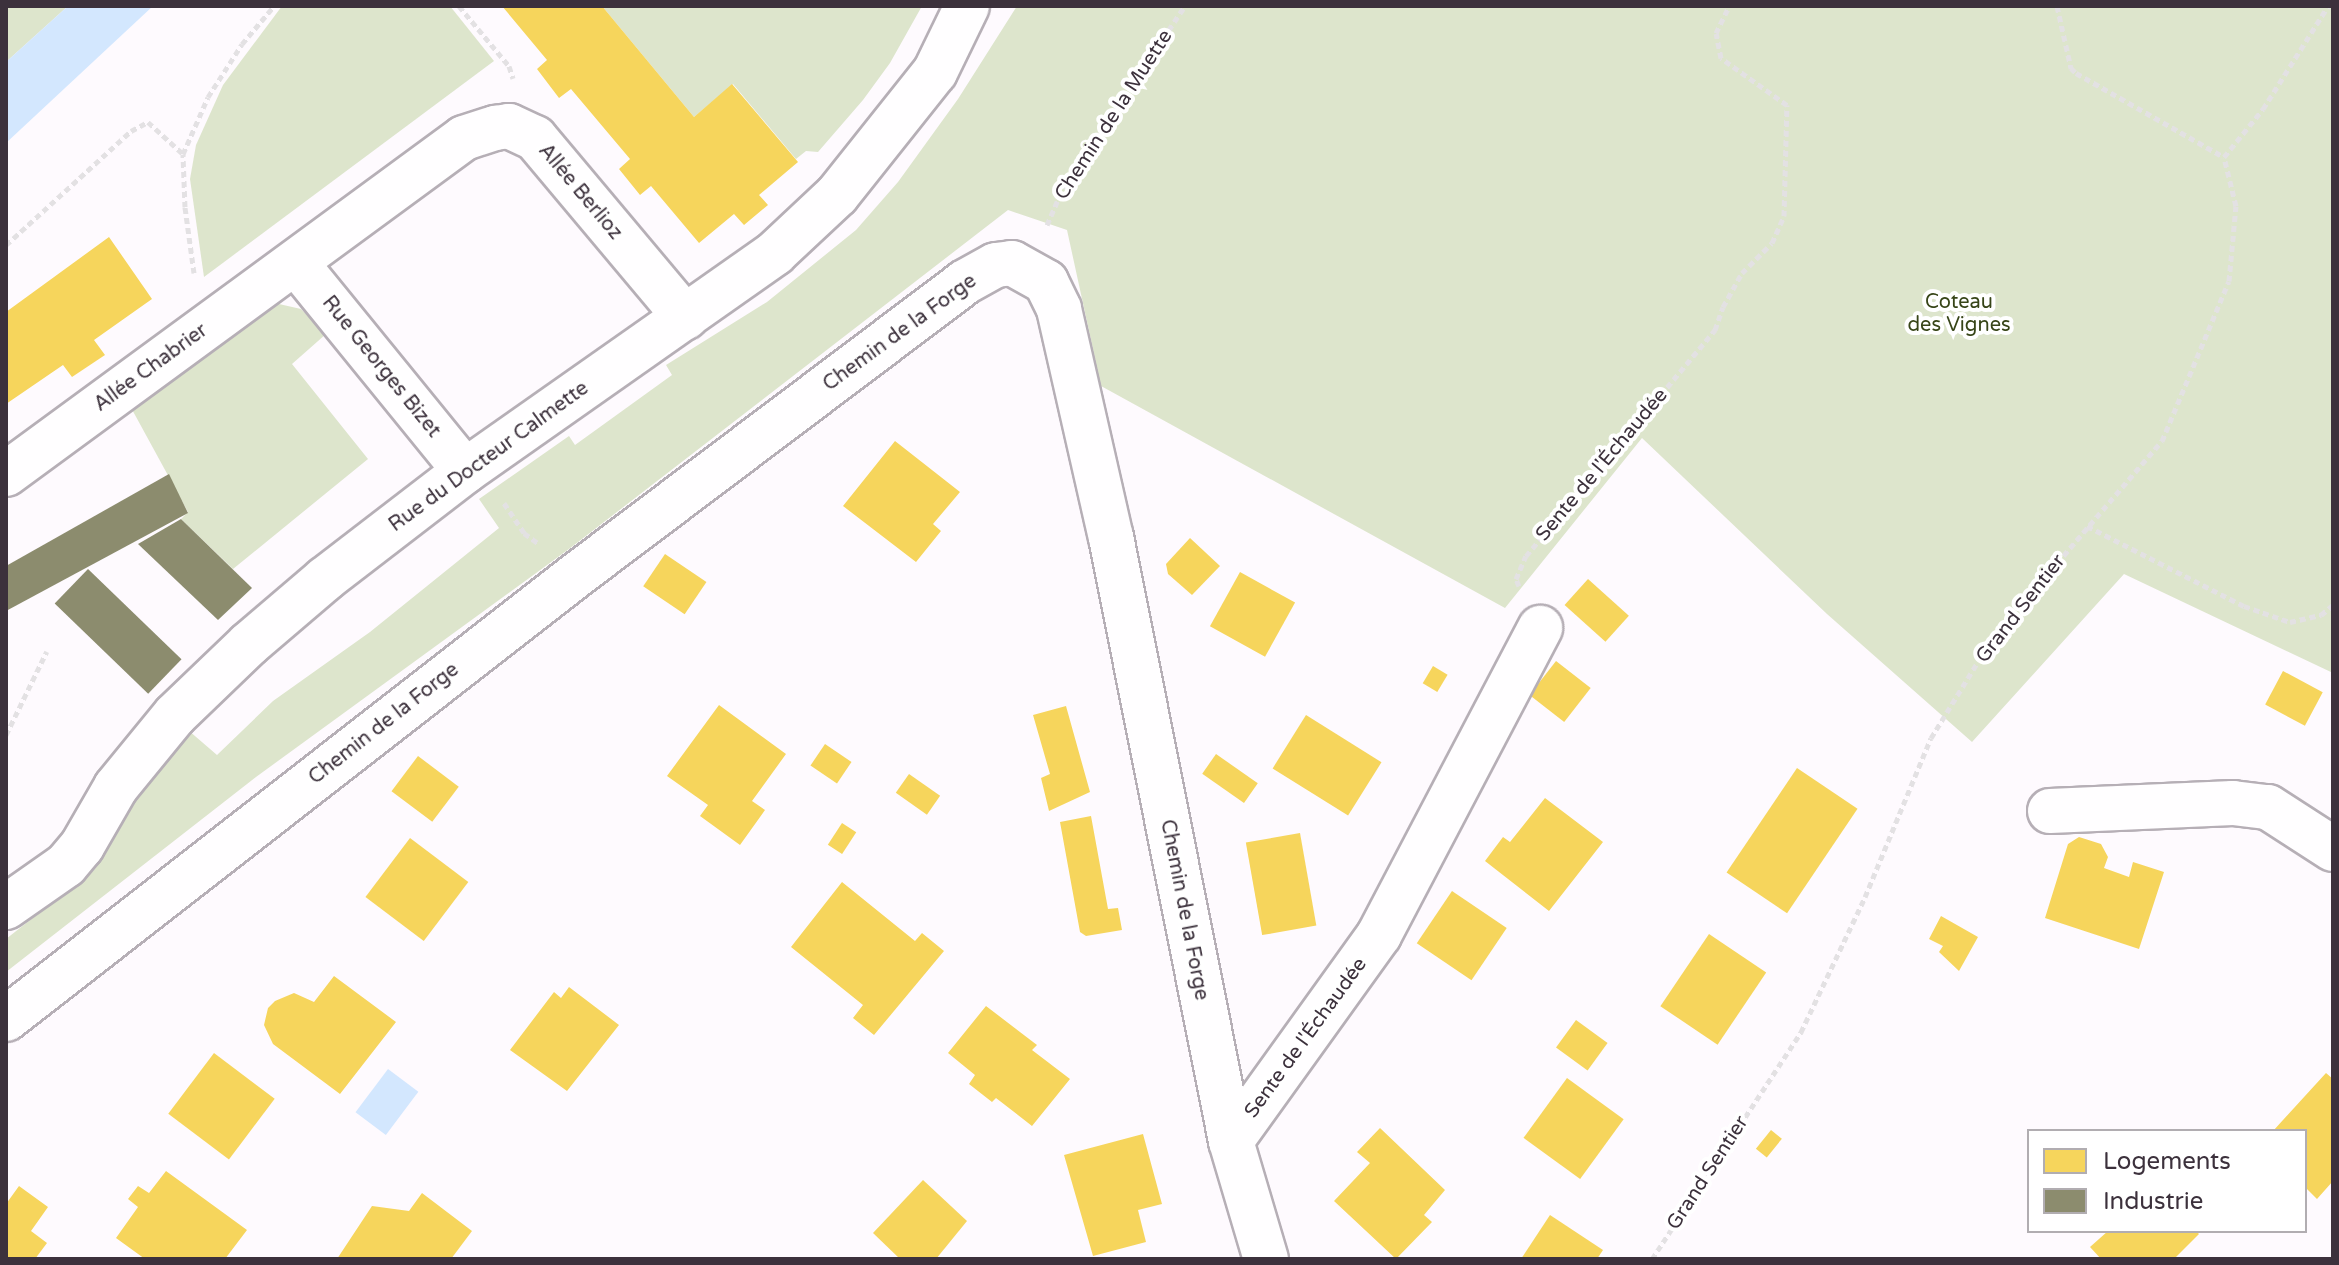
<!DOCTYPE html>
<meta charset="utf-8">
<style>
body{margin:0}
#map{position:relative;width:2339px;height:1265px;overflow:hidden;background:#fefafe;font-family:"Varela Round",sans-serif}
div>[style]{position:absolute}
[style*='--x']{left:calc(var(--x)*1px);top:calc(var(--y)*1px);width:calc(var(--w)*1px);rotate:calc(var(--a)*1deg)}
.green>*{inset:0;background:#dde5cc}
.water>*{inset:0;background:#d3e7fe;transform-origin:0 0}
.homes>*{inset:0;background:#f6d55c;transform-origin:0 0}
.industry>*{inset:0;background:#8c8c6e;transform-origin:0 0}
.path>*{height:5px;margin-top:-2.5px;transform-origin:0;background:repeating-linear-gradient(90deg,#e3e1e3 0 6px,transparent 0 10px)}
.roads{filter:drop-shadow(2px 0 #b6afb6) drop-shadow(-2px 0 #b6afb6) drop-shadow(0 2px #b6afb6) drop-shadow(0 -2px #b6afb6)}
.minor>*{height:44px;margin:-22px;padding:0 22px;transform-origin:22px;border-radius:22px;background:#fffeff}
span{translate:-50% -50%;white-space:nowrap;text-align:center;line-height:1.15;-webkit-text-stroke:8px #fff;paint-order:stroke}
.street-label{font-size:20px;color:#3c313c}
.park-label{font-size:20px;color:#374518}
.frame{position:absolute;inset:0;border:8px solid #3c313c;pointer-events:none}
.legend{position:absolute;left:2027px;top:1129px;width:280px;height:104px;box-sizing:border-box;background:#fff;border:2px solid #b1adb1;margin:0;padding:10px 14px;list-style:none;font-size:24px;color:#3c313c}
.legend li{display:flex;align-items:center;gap:16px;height:40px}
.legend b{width:40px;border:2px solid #b1adb1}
</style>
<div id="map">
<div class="green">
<div style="clip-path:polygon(6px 6px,68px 6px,6px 62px)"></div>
<div style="clip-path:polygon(282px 6px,450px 6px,494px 61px,204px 277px,190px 179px,196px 145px,223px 85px)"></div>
<div style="clip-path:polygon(602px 6px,922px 6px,890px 63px,863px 100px,818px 152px,806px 151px,796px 159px,733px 84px,694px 117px)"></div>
<div style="clip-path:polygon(1017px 6px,2333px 6px,2333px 673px,2124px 574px,1972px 742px,1827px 614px,1642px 438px,1505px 608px,1101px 386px,1067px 230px,1008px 210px,569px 549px,256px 777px,6px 972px,6px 939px,95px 869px,147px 780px,188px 730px,217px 755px,273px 701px,370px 632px,499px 528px,479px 499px,569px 436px,575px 445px,672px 375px,666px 365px,767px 302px,856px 230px,898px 182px,958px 99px)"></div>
<div style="clip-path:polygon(279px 304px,301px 309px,326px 334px,292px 364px,368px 459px,233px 569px,181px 519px,188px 512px,129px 404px,270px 306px)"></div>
</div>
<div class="water">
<div style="clip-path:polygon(68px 6px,153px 6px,6px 143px,6px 62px)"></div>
<div style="left:388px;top:1069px;width:38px;height:54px;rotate:37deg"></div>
</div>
<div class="homes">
<div style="clip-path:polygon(502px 6px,602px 6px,694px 117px,732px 84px,798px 162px,759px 195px,768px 205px,744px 225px,734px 214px,699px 243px,651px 186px,640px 195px,619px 169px,630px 159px,571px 89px,559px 98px,537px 69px,547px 60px)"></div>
<div style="clip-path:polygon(109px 237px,152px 299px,94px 340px,105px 355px,72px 377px,63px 365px,6px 404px,6px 312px)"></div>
<div style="clip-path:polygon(895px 441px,960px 492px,933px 524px,941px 531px,916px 562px,843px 506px)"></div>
<div style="clip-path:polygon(1190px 538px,1220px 566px,1192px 595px,1168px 574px,1166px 564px)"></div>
<div style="left:665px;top:554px;width:50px;height:39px;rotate:34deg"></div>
<div style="left:1240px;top:572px;width:63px;height:62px;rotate:29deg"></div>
<div style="left:1588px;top:579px;width:55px;height:35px;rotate:42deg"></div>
<div style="left:1556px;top:661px;width:44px;height:43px;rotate:38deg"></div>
<div style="left:1433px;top:666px;width:17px;height:20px;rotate:31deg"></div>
<div style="left:2283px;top:671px;width:45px;height:38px;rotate:28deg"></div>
<div style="clip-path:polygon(719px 705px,786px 754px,752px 801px,765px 810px,740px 845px,700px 816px,708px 805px,667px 776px)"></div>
<div style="clip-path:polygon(1066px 706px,1090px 792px,1049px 811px,1041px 778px,1050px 774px,1033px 715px)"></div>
<div style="left:1306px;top:715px;width:89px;height:63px;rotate:32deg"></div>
<div style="left:825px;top:744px;width:32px;height:26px;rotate:34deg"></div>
<div style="left:1216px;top:754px;width:51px;height:24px;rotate:35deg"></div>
<div style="left:418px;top:756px;width:51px;height:44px;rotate:37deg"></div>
<div style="left:1797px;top:768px;width:73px;height:126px;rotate:34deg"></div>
<div style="left:909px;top:774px;width:38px;height:23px;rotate:35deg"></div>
<div style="clip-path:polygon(1545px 798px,1603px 842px,1549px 911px,1485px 861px,1503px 837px,1510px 842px)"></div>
<div style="clip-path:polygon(1091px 816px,1108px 909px,1118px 908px,1122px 930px,1086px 936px,1080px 932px,1060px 822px)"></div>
<div style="left:842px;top:823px;width:17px;height:26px;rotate:33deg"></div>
<div style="left:1300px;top:833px;width:94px;height:55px;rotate:80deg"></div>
<div style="clip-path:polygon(2079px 837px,2101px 844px,2108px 857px,2104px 868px,2129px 877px,2133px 862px,2164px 872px,2139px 949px,2045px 918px,2068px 844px)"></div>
<div style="left:410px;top:838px;width:73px;height:74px;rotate:37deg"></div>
<div style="clip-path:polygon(842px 882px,915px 941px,922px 933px,944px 951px,874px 1035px,853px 1018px,863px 1005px,791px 947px)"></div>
<div style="left:1452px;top:891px;width:66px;height:63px;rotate:34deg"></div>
<div style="clip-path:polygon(1941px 916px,1978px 937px,1959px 971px,1939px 952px,1943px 946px,1929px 939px)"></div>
<div style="left:1709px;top:934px;width:69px;height:87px;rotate:34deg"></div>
<div style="clip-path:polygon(334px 976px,396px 1022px,340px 1094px,273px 1044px,264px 1025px,268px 1008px,275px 1001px,294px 993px,314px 1002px)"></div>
<div style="clip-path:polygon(569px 987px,619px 1025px,567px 1091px,510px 1050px,554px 992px,561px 998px)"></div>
<div style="clip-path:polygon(986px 1006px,1037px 1045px,1032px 1050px,1070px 1079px,1032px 1126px,996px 1098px,992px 1102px,969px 1084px,975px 1075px,948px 1053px)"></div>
<div style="left:1576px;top:1020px;width:39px;height:34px;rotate:36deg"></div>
<div style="left:214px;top:1053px;width:76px;height:76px;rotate:37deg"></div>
<div style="clip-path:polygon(2326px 1073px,2333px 1079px,2333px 1181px,2317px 1199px,2305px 1187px,2305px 1131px,2273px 1131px)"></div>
<div style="left:1567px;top:1078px;width:70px;height:74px;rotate:36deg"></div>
<div style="clip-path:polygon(1380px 1128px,1445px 1190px,1424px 1215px,1432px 1222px,1396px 1259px,1334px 1201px,1370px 1163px,1357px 1152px)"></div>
<div style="left:1771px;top:1130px;width:14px;height:24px;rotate:39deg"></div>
<div style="clip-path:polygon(1143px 1134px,1162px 1204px,1138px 1210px,1146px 1242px,1093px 1256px,1064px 1155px)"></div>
<div style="clip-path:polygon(166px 1171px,247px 1230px,225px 1259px,145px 1259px,116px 1238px,138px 1207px,128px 1199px,138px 1186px,149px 1193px)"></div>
<div style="clip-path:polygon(923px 1180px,967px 1221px,936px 1259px,900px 1259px,873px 1233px)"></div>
<div style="clip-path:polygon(19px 1186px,48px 1207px,31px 1231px,47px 1243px,35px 1259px,6px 1259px,6px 1204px)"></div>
<div style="clip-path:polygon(422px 1193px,472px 1231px,451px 1259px,337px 1259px,372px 1206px,409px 1211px)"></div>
<div style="clip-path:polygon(1550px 1215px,1603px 1250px,1597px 1259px,1521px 1259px)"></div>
<div style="clip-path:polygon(2108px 1231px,2196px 1231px,2199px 1234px,2174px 1259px,2101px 1259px,2090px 1247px)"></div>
</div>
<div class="industry">
<div style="clip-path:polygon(169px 474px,188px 513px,6px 611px,6px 566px)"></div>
<div style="clip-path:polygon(181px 519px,252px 588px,218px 620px,138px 544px)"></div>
<div style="left:88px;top:569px;width:130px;height:48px;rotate:44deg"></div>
</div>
<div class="path">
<div style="--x:459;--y:6;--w:78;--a:50.2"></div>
<div style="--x:509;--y:66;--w:13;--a:72"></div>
<div style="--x:2057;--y:6;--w:64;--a:77.3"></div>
<div style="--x:2071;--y:68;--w:7;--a:45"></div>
<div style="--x:2076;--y:73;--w:170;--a:29.6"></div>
<div style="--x:1047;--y:225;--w:40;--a:-66.6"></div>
<div style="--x:1063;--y:188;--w:219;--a:-56.2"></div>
<div style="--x:6;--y:245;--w:169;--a:-42.4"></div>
<div style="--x:131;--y:131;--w:19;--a:-28"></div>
<div style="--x:148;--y:122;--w:47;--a:42.4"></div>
<div style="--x:194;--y:273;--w:67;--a:-97.8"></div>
<div style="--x:185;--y:207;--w:53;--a:-92.2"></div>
<div style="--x:183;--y:154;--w:62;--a:-66.3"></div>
<div style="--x:208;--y:97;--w:63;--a:-57.3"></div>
<div style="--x:242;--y:44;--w:50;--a:-49.9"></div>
<div style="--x:504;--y:503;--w:36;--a:56"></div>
<div style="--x:524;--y:533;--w:17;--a:36"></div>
<div style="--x:2087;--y:526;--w:176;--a:27"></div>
<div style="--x:2244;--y:606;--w:49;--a:19.2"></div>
<div style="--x:2290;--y:622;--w:32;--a:-13"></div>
<div style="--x:2321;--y:615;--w:16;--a:-40"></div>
<div style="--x:1519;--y:586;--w:8;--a:-113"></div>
<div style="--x:1516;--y:579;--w:25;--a:-67"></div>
<div style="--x:1526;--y:556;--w:295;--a:-50.1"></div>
<div style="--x:1715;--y:330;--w:24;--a:-71"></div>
<div style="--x:1723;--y:307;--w:39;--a:-61"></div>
<div style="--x:1742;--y:273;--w:42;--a:-45"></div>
<div style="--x:1772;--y:243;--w:30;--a:-66"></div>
<div style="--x:1784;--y:216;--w:111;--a:-88.5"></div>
<div style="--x:1787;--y:105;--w:81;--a:-144.5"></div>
<div style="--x:1721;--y:58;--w:25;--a:-101"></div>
<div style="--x:1716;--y:33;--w:30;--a:-64"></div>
<div style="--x:6;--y:735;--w:93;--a:-64"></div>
<div style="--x:1652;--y:1259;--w:272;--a:-56.7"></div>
<div style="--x:1801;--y:1032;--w:149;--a:-64.6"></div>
<div style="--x:1865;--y:897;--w:172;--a:-67.5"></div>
<div style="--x:1931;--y:738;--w:116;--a:-58.4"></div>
<div style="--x:1992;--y:639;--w:261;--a:-49.4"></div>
<div style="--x:2162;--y:441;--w:173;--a:-67.3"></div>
<div style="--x:2229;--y:281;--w:75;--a:-84.7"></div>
<div style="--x:2236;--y:206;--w:50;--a:-103.8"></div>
<div style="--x:2224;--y:157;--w:62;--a:-50.9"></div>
<div style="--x:2263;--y:109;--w:122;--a:-57.7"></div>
</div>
<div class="roads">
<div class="minor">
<div style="--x:296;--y:263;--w:268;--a:50.9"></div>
<div style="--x:6;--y:474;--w:568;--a:-36.26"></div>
<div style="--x:464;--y:138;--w:33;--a:-18"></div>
<div style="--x:495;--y:128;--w:14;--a:-8"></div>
<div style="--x:509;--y:126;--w:29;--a:25"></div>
<div style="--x:535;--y:138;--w:234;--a:50"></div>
<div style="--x:2050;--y:811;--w:183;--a:-2.5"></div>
<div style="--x:2233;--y:803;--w:35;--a:7"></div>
<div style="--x:2268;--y:807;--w:77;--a:32.9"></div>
<div style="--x:6;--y:907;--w:73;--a:-35"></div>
<div style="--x:66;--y:865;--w:25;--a:-50"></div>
<div style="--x:82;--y:846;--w:68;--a:-60"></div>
<div style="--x:116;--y:787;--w:93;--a:-50.7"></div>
<div style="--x:175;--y:715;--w:103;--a:-43.8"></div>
<div style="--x:249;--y:644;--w:100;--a:-40.5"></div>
<div style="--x:325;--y:579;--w:177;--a:-37.6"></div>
<div style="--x:465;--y:471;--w:379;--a:-35.1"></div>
<div style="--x:775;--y:253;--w:85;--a:-43.1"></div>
<div style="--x:837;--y:195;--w:157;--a:-51.5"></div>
<div style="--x:935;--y:72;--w:73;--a:-64.1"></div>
<div style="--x:6;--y:1019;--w:721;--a:-37.9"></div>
<div style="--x:575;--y:576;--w:488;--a:-37"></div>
<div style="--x:965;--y:282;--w:35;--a:-29"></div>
<div style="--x:996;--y:265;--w:16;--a:-7"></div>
<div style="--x:1012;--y:263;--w:39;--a:29"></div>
<div style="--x:1046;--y:282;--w:30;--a:64"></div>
<div style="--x:1059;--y:309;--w:234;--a:77.2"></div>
<div style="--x:1111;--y:537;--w:616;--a:78.76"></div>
<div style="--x:1231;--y:1141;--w:123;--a:73.5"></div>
<div style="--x:1231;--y:1141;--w:254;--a:-54.3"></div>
<div style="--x:1379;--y:935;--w:347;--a:-62.3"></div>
</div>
</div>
<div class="street-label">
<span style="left:1114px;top:115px;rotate:-57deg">Chemin de la Muette</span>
<span style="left:580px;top:192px;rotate:50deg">Allée Berlioz</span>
<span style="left:900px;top:333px;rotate:-36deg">Chemin de la Forge</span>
<span style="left:381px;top:367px;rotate:51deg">Rue Georges Bizet</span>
<span style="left:151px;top:368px;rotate:-36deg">Allée Chabrier</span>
<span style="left:489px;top:457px;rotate:-36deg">Rue du Docteur Calmette</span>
<span style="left:1602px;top:465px;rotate:-50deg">Sente de l'Échaudée</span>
<span style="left:2021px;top:609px;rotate:-52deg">Grand Sentier</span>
<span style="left:384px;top:724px;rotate:-38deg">Chemin de la Forge</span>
<span style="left:1184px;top:910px;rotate:79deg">Chemin de la Forge</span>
<span style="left:1306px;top:1038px;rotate:-54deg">Sente de l'Échaudée</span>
<span style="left:1708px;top:1173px;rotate:-57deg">Grand Sentier</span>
</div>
<div class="park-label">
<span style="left:1959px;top:314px">Coteau<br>des Vignes</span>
</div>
<div class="frame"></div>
<ul class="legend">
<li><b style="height:22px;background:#f6d55c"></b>Logements</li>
<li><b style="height:22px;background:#8c8c6e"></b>Industrie</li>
</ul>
</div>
